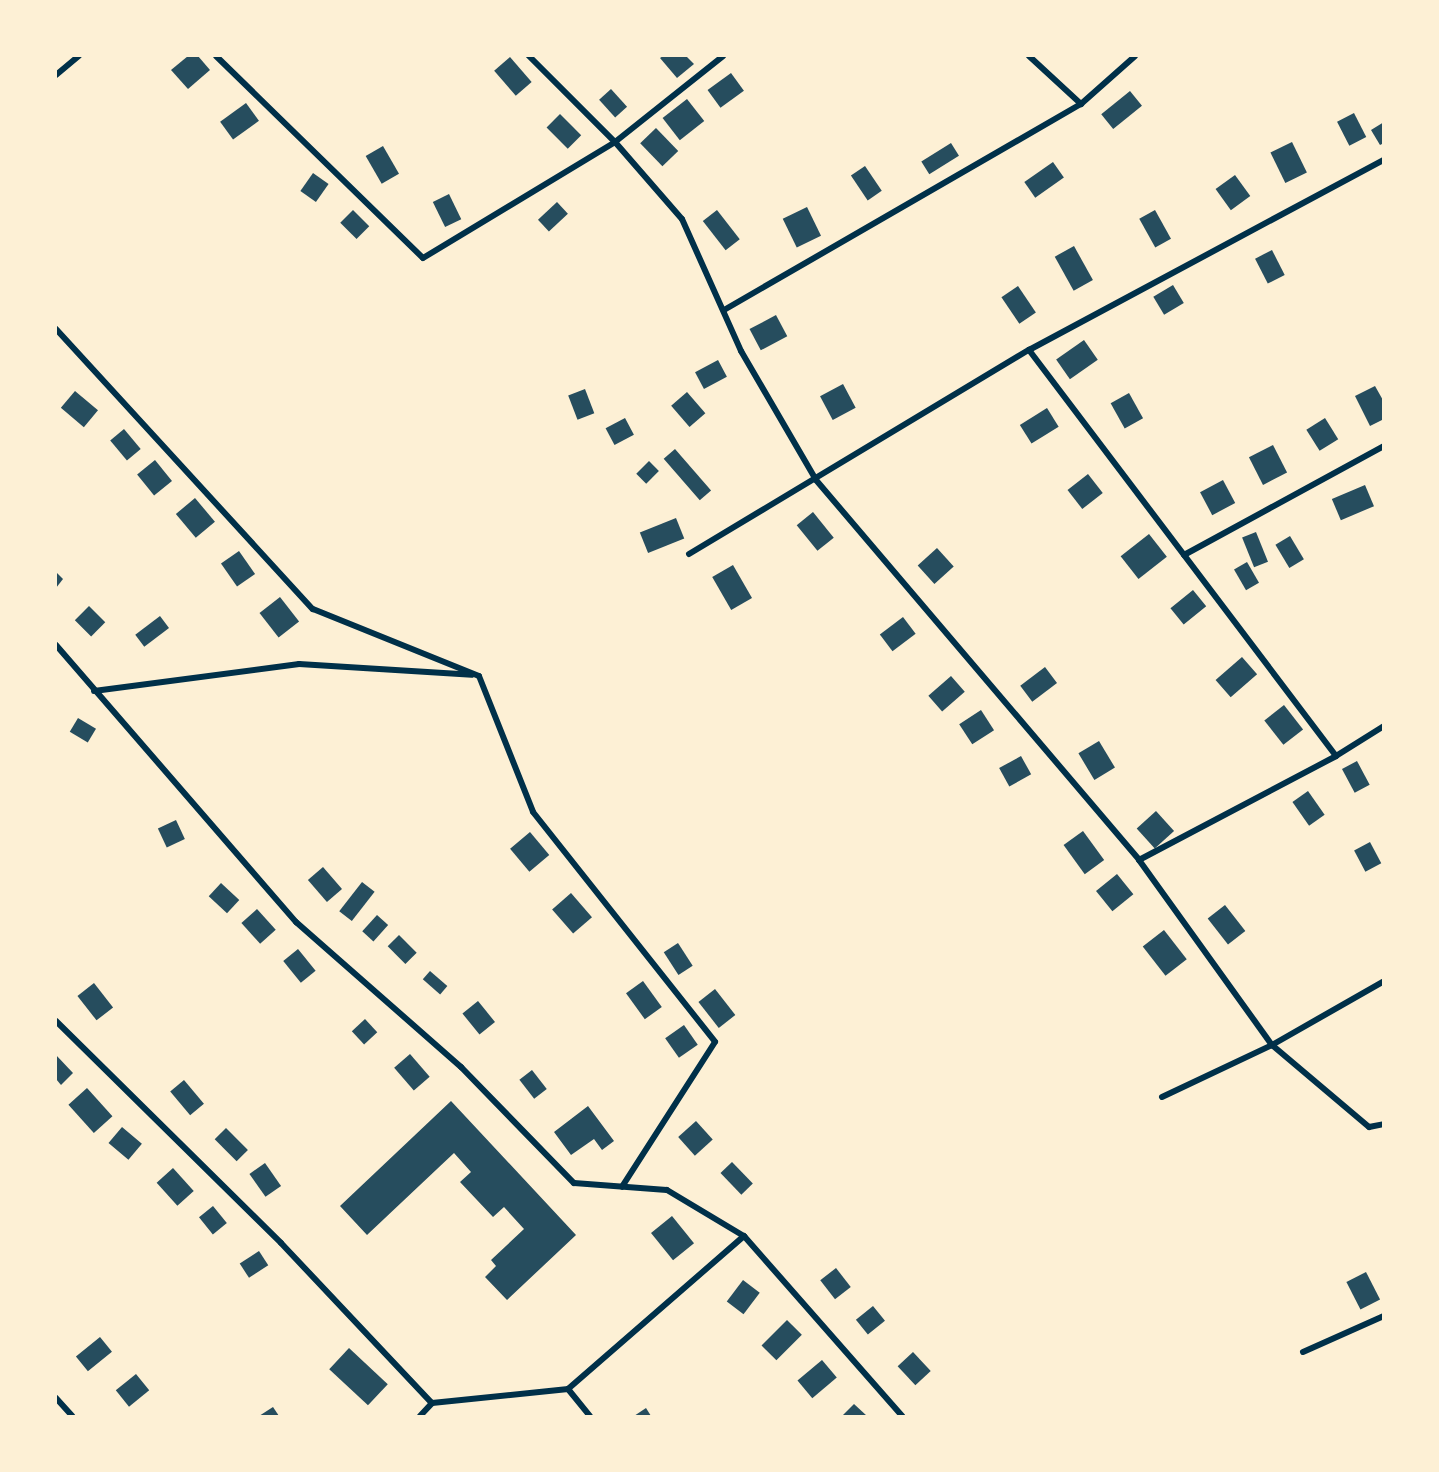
<!DOCTYPE html>
<style>
body{margin:0}
#map{position:relative;width:1439px;height:1472px;overflow:hidden;background:#fdf0d5;font-family:"PT Sans Narrow",sans-serif}
div>[style]{position:absolute}
[style*='--x']{left:calc(var(--x)*1px);top:calc(var(--y)*1px);width:calc(var(--w)*1px);rotate:calc(var(--a)*1deg)}
.building>*{inset:0;background:#264d5e;transform-origin:0 0}
.minor>*{height:6px;margin:-3px;padding:0 3px;transform-origin:3px;border-radius:3px;background:#003049}
span{translate:-50% -50%;white-space:nowrap;text-align:center;line-height:1.15;-webkit-text-stroke:4.5px #fdf0d5;paint-order:stroke}
.frame{position:absolute;inset:0;border:57px solid #fdf0d5;pointer-events:none}
</style>
<div id="map">
<div class="building">
<div style="clip-path:polygon(188px 56px,198px 56px,210px 70px,188px 89px,171px 70px)"></div>
<div style="clip-path:polygon(663px 56px,686px 56px,694px 64px,677px 78px,660px 58px)"></div>
<div style="left:510px;top:57px;width:33px;height:21px;rotate:49deg"></div>
<div style="left:731px;top:73px;width:22px;height:29px;rotate:54deg"></div>
<div style="left:611px;top:89px;width:24px;height:16px;rotate:48deg"></div>
<div style="left:1130px;top:91px;width:19px;height:37px;rotate:51deg"></div>
<div style="left:687px;top:99px;width:28px;height:31px;rotate:52deg"></div>
<div style="left:246px;top:103px;width:22px;height:32px;rotate:54deg"></div>
<div style="left:1354px;top:113px;width:27px;height:19px;rotate:63deg"></div>
<div style="left:560px;top:114px;width:30px;height:19px;rotate:45deg"></div>
<div style="clip-path:polygon(1384px 122px,1384px 143px,1380px 145px,1371px 130px)"></div>
<div style="left:656px;top:128px;width:32px;height:22px;rotate:46deg"></div>
<div style="left:1292px;top:142px;width:34px;height:24px;rotate:64deg"></div>
<div style="left:951px;top:143px;width:15px;height:35px;rotate:58deg"></div>
<div style="left:383px;top:146px;width:32px;height:20px;rotate:60deg"></div>
<div style="left:1053px;top:162px;width:19px;height:35px;rotate:55deg"></div>
<div style="left:865px;top:166px;width:30px;height:17px;rotate:56deg"></div>
<div style="left:313px;top:173px;width:19px;height:22px;rotate:35deg"></div>
<div style="left:1235px;top:175px;width:26px;height:24px;rotate:54deg"></div>
<div style="left:449px;top:194px;width:28px;height:18px;rotate:64deg"></div>
<div style="left:557px;top:202px;width:16px;height:26px;rotate:47deg"></div>
<div style="left:807px;top:207px;width:32px;height:27px;rotate:64deg"></div>
<div style="left:353px;top:210px;width:23px;height:18px;rotate:45deg"></div>
<div style="left:717px;top:210px;width:37px;height:18px;rotate:52deg"></div>
<div style="left:1155px;top:210px;width:33px;height:18px;rotate:61deg"></div>
<div style="left:1074px;top:246px;width:39px;height:22px;rotate:61deg"></div>
<div style="left:1272px;top:250px;width:28px;height:19px;rotate:63deg"></div>
<div style="left:1173px;top:285px;width:21px;height:23px;rotate:59deg"></div>
<div style="left:1018px;top:286px;width:32px;height:20px;rotate:56deg"></div>
<div style="left:776px;top:315px;width:24px;height:30px;rotate:62deg"></div>
<div style="left:1084px;top:340px;width:24px;height:34px;rotate:55deg"></div>
<div style="left:718px;top:360px;width:19px;height:26px;rotate:62deg"></div>
<div style="left:843px;top:384px;width:27px;height:26px;rotate:62deg"></div>
<div style="clip-path:polygon(1375px 386px,1384px 402px,1384px 419px,1370px 426px,1355px 396px)"></div>
<div style="left:585px;top:389px;width:26px;height:18px;rotate:69deg"></div>
<div style="left:75px;top:391px;width:30px;height:22px;rotate:40deg"></div>
<div style="left:687px;top:392px;width:28px;height:21px;rotate:49deg"></div>
<div style="left:1129px;top:393px;width:29px;height:21px;rotate:61deg"></div>
<div style="left:1047px;top:408px;width:22px;height:32px;rotate:58deg"></div>
<div style="left:625px;top:418px;width:19px;height:22px;rotate:62deg"></div>
<div style="left:1325px;top:418px;width:25px;height:22px;rotate:58deg"></div>
<div style="left:124px;top:429px;width:26px;height:18px;rotate:50deg"></div>
<div style="left:1273px;top:445px;width:31px;height:27px;rotate:63deg"></div>
<div style="left:675px;top:449px;width:55px;height:15px;rotate:49deg"></div>
<div style="left:155px;top:460px;width:27px;height:23px;rotate:51deg"></div>
<div style="left:649px;top:461px;width:14px;height:18px;rotate:45deg"></div>
<div style="left:1088px;top:474px;width:24px;height:26px;rotate:52deg"></div>
<div style="left:1223px;top:480px;width:26px;height:26px;rotate:62deg"></div>
<div style="left:1365px;top:485px;width:23px;height:36px;rotate:67deg"></div>
<div style="left:195px;top:498px;width:31px;height:25px;rotate:50deg"></div>
<div style="left:813px;top:512px;width:33px;height:21px;rotate:51deg"></div>
<div style="left:676px;top:518px;width:22px;height:39px;rotate:68deg"></div>
<div style="left:1256px;top:532px;width:32px;height:15px;rotate:68deg"></div>
<div style="left:1149px;top:534px;width:29px;height:36px;rotate:52deg"></div>
<div style="left:1290px;top:536px;width:27px;height:17px;rotate:59deg"></div>
<div style="left:937px;top:548px;width:25px;height:26px;rotate:48deg"></div>
<div style="left:239px;top:551px;width:28px;height:22px;rotate:55deg"></div>
<div style="left:1247px;top:562px;width:24px;height:15px;rotate:60deg"></div>
<div style="left:733px;top:565px;width:38px;height:24px;rotate:60deg"></div>
<div style="clip-path:polygon(56px 572px,63px 579px,56px 588px)"></div>
<div style="left:1193px;top:590px;width:21px;height:29px;rotate:51deg"></div>
<div style="left:280px;top:597px;width:31px;height:26px;rotate:52deg"></div>
<div style="left:89px;top:606px;width:23px;height:20px;rotate:45deg"></div>
<div style="left:160px;top:616px;width:15px;height:31px;rotate:53deg"></div>
<div style="left:903px;top:617px;width:21px;height:29px;rotate:53deg"></div>
<div style="left:1242px;top:657px;width:23px;height:35px;rotate:49deg"></div>
<div style="left:1045px;top:667px;width:20px;height:31px;rotate:53deg"></div>
<div style="left:951px;top:676px;width:21px;height:30px;rotate:49deg"></div>
<div style="left:1284px;top:705px;width:31px;height:25px;rotate:52deg"></div>
<div style="left:981px;top:710px;width:24px;height:26px;rotate:57deg"></div>
<div style="left:78px;top:718px;width:21px;height:16px;rotate:31deg"></div>
<div style="left:1099px;top:741px;width:31px;height:24px;rotate:59deg"></div>
<div style="left:1021px;top:756px;width:21px;height:25px;rotate:61deg"></div>
<div style="left:1357px;top:761px;width:27px;height:17px;rotate:62deg"></div>
<div style="left:1308px;top:791px;width:29px;height:19px;rotate:55deg"></div>
<div style="left:1156px;top:811px;width:27px;height:26px;rotate:48deg"></div>
<div style="left:176px;top:820px;width:21px;height:20px;rotate:65deg"></div>
<div style="left:1083px;top:831px;width:36px;height:24px;rotate:54deg"></div>
<div style="left:530px;top:832px;width:30px;height:26px;rotate:50deg"></div>
<div style="left:1370px;top:842px;width:24px;height:18px;rotate:62deg"></div>
<div style="left:323px;top:867px;width:29px;height:20px;rotate:49deg"></div>
<div style="left:1117px;top:874px;width:26px;height:27px;rotate:51deg"></div>
<div style="left:362px;top:882px;width:16px;height:37px;rotate:38deg"></div>
<div style="left:221px;top:883px;width:25px;height:18px;rotate:43deg"></div>
<div style="left:571px;top:893px;width:32px;height:25px;rotate:49deg"></div>
<div style="left:1225px;top:905px;width:33px;height:22px;rotate:52deg"></div>
<div style="left:257px;top:909px;width:28px;height:21px;rotate:48deg"></div>
<div style="left:377px;top:915px;width:15px;height:22px;rotate:42deg"></div>
<div style="left:1164px;top:930px;width:37px;height:27px;rotate:52deg"></div>
<div style="left:399px;top:935px;width:25px;height:16px;rotate:45deg"></div>
<div style="left:678px;top:943px;width:27px;height:17px;rotate:57deg"></div>
<div style="left:298px;top:949px;width:28px;height:19px;rotate:51deg"></div>
<div style="left:430px;top:971px;width:23px;height:11px;rotate:41deg"></div>
<div style="left:643px;top:981px;width:32px;height:21px;rotate:54deg"></div>
<div style="left:94px;top:983px;width:31px;height:21px;rotate:52deg"></div>
<div style="left:715px;top:989px;width:33px;height:21px;rotate:52deg"></div>
<div style="left:478px;top:1001px;width:27px;height:20px;rotate:51deg"></div>
<div style="left:365px;top:1019px;width:18px;height:18px;rotate:47deg"></div>
<div style="left:684px;top:1025px;width:24px;height:23px;rotate:55deg"></div>
<div style="left:410px;top:1054px;width:30px;height:21px;rotate:49deg"></div>
<div style="clip-path:polygon(56px 1055px,73px 1073px,61px 1085px,56px 1079px)"></div>
<div style="left:532px;top:1070px;width:24px;height:16px;rotate:52deg"></div>
<div style="left:184px;top:1080px;width:31px;height:18px;rotate:50deg"></div>
<div style="left:87px;top:1088px;width:38px;height:25px;rotate:48deg"></div>
<div style="clip-path:polygon(451px 1101px,576px 1235px,507px 1300px,485px 1277px,496px 1266px,491px 1260px,524px 1229px,504px 1207px,493px 1217px,460px 1182px,471px 1172px,454px 1153px,367px 1235px,340px 1206px)"></div>
<div style="clip-path:polygon(588px 1106px,614px 1141px,602px 1150px,594px 1139px,571px 1155px,554px 1132px)"></div>
<div style="left:696px;top:1121px;width:25px;height:24px;rotate:48deg"></div>
<div style="left:122px;top:1127px;width:26px;height:21px;rotate:40deg"></div>
<div style="left:226px;top:1128px;width:31px;height:16px;rotate:45deg"></div>
<div style="left:732px;top:1162px;width:30px;height:16px;rotate:46deg"></div>
<div style="left:265px;top:1163px;width:28px;height:19px;rotate:55deg"></div>
<div style="left:173px;top:1168px;width:31px;height:22px;rotate:48deg"></div>
<div style="left:213px;top:1206px;width:22px;height:18px;rotate:51deg"></div>
<div style="left:672px;top:1216px;width:35px;height:27px;rotate:51deg"></div>
<div style="left:259px;top:1251px;width:17px;height:23px;rotate:57deg"></div>
<div style="left:836px;top:1268px;width:24px;height:20px;rotate:52deg"></div>
<div style="left:1366px;top:1272px;width:31px;height:22px;rotate:63deg"></div>
<div style="left:743px;top:1280px;width:21px;height:27px;rotate:37deg"></div>
<div style="left:873px;top:1306px;width:19px;height:22px;rotate:51deg"></div>
<div style="left:787px;top:1320px;width:21px;height:36px;rotate:45deg"></div>
<div style="left:100px;top:1337px;width:19px;height:31px;rotate:51deg"></div>
<div style="left:349px;top:1348px;width:53px;height:29px;rotate:43deg"></div>
<div style="left:913px;top:1352px;width:26px;height:21px;rotate:47deg"></div>
<div style="left:822px;top:1360px;width:23px;height:32px;rotate:50deg"></div>
<div style="left:136px;top:1374px;width:21px;height:26px;rotate:51deg"></div>
<div style="clip-path:polygon(854px 1404px,867px 1416px,842px 1416px)"></div>
<div style="clip-path:polygon(273px 1407px,279px 1416px,259px 1416px)"></div>
<div style="clip-path:polygon(646px 1408px,651px 1416px,634px 1416px)"></div>
</div>
<div class="minor">
<div style="--x:216;--y:56;--w:289;--a:44.3"></div>
<div style="--x:423;--y:258;--w:224;--a:-31.1"></div>
<div style="--x:615;--y:142;--w:138;--a:-38.5"></div>
<div style="--x:529;--y:56;--w:122;--a:45"></div>
<div style="--x:615;--y:142;--w:102;--a:49"></div>
<div style="--x:682;--y:219;--w:145;--a:65.9"></div>
<div style="--x:741;--y:351;--w:149;--a:59.8"></div>
<div style="--x:816;--y:480;--w:499;--a:49.6"></div>
<div style="--x:1139;--y:860;--w:228;--a:54.3"></div>
<div style="--x:1272;--y:1045;--w:127;--a:40.2"></div>
<div style="--x:1369;--y:1127;--w:15;--a:-11"></div>
<div style="--x:1029;--y:56;--w:71;--a:42.7"></div>
<div style="--x:56;--y:75;--w:30;--a:-40"></div>
<div style="--x:724;--y:310;--w:412;--a:-30"></div>
<div style="--x:1081;--y:104;--w:72;--a:-41.6"></div>
<div style="--x:56;--y:329;--w:380;--a:47.5"></div>
<div style="--x:313;--y:609;--w:179;--a:22"></div>
<div style="--x:479;--y:676;--w:146;--a:68.3"></div>
<div style="--x:533;--y:812;--w:293;--a:51.6"></div>
<div style="--x:715;--y:1042;--w:172;--a:122.7"></div>
<div style="--x:1029;--y:350;--w:509;--a:52.9"></div>
<div style="--x:689;--y:554;--w:397;--a:-31"></div>
<div style="--x:1029;--y:350;--w:403;--a:-28.2"></div>
<div style="--x:1184;--y:555;--w:228;--a:-28.6"></div>
<div style="--x:56;--y:645;--w:367;--a:49.1"></div>
<div style="--x:296;--y:922;--w:220;--a:41.3"></div>
<div style="--x:461;--y:1067;--w:162;--a:45.8"></div>
<div style="--x:574;--y:1183;--w:93;--a:4.3"></div>
<div style="--x:667;--y:1190;--w:90;--a:30.9"></div>
<div style="--x:744;--y:1236;--w:240;--a:48.7"></div>
<div style="--x:94;--y:691;--w:207;--a:-7.5"></div>
<div style="--x:299;--y:664;--w:173;--a:3.6"></div>
<div style="--x:1139;--y:860;--w:223;--a:-27.8"></div>
<div style="--x:1336;--y:756;--w:57;--a:-32"></div>
<div style="--x:56;--y:1021;--w:316;--a:44.6"></div>
<div style="--x:281;--y:1243;--w:220;--a:46.7"></div>
<div style="--x:432;--y:1403;--w:137;--a:-5.9"></div>
<div style="--x:568;--y:1389;--w:35;--a:51"></div>
<div style="--x:1162;--y:1097;--w:122;--a:-25.3"></div>
<div style="--x:1272;--y:1045;--w:129;--a:-29.7"></div>
<div style="--x:1303;--y:1352;--w:89;--a:-24"></div>
<div style="--x:568;--y:1389;--w:233;--a:-41"></div>
<div style="--x:56;--y:1398;--w:24;--a:48"></div>
<div style="--x:420;--y:1416;--w:18;--a:-47"></div>
</div>
<div class="frame"></div>
</div>
